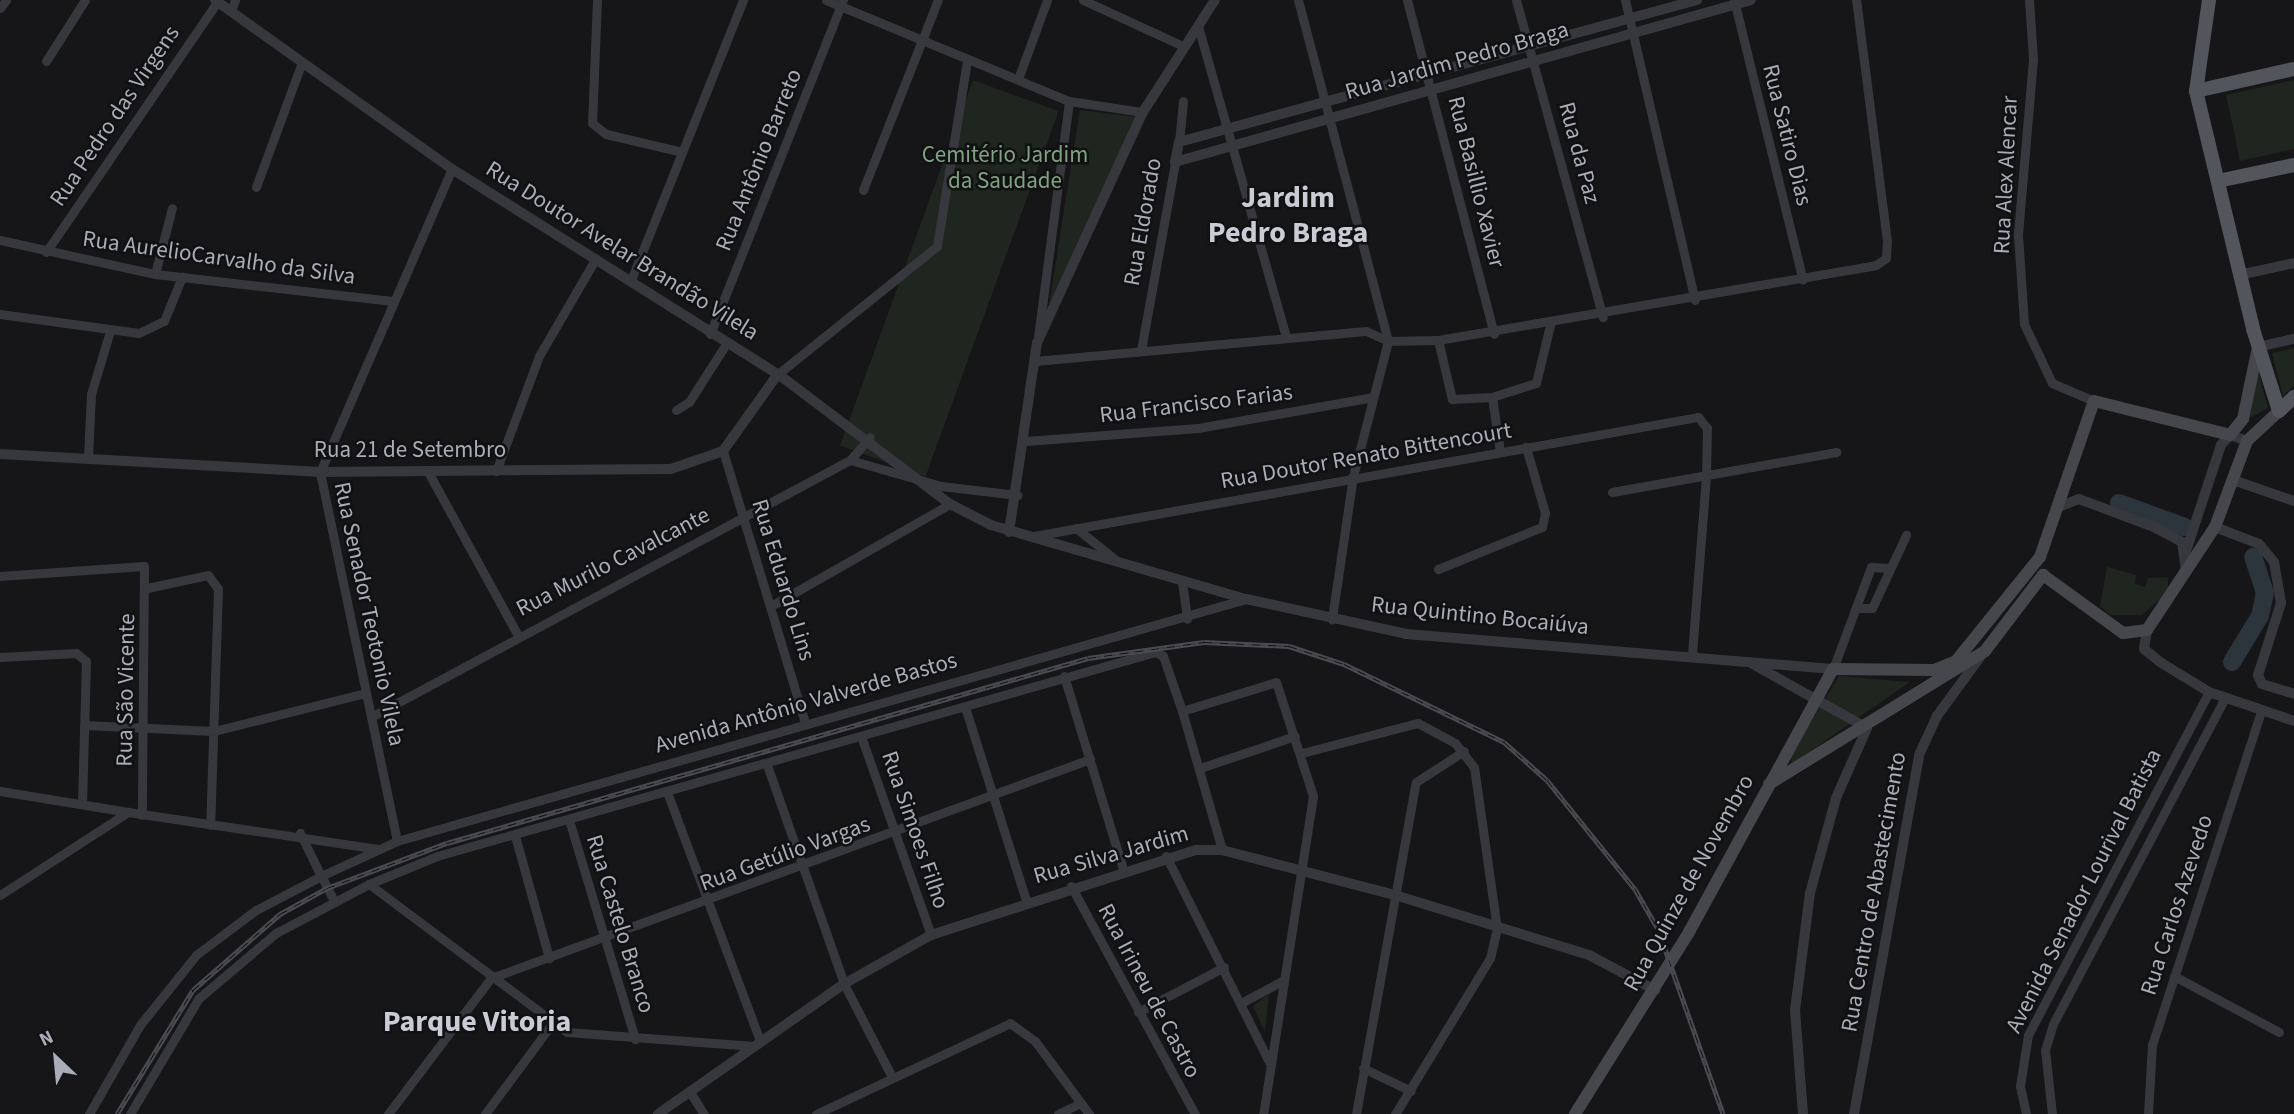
<!DOCTYPE html>
<meta charset="utf-8">
<style>
body{margin:0}
#map{position:relative;width:2294px;height:1114px;overflow:hidden;background:#161618;font-family:"Source Sans 3",sans-serif}
div>[style]{position:absolute}
[style*='--x']{left:calc(var(--x)*1px);top:calc(var(--y)*1px);width:calc(var(--w)*1px);rotate:calc(var(--a)*1deg)}
.green>*{inset:0;background:#1e261f;transform-origin:0 0}
.river>*{height:18px;margin:-9px;padding:0 9px;transform-origin:9px;border-radius:9px;background:#2c353c}
.minor>*{height:9px;margin:-4.5px;padding:0 4.5px;transform-origin:4.5px;border-radius:4.5px;background:#37383d}
.tertiary>*{height:10px;margin:-5px;padding:0 5px;transform-origin:5px;border-radius:5px;background:#37383d}
.secondary>*{height:12px;margin:-6px;padding:0 6px;transform-origin:6px;border-radius:6px;background:#45474d}
.primary>*{height:14px;margin:-7px;padding:0 7px;transform-origin:7px;border-radius:7px;background:#53555c}
.rail>*{height:5px;margin-top:-2.5px;transform-origin:0;background:repeating-linear-gradient(90deg,#111113 0 8px,#4a4c52 0 16px);box-sizing:border-box;border-block:2px solid #4a4c52}
span{translate:-50% -50%;white-space:nowrap;text-align:center;line-height:1.15;-webkit-text-stroke:5px #111113;paint-order:stroke}
.street-label{font-size:23px;color:#a8adb8}
.park-label{font-size:23px;color:#7fa381}
.district-label{font-size:30px;color:#c9ccd4;font-weight:700}
.north{position:absolute;left:21px;top:1023px;width:70px;height:70px;-webkit-text-stroke:5px #111113;paint-order:stroke;rotate:334deg;font-size:19px;font-weight:700;line-height:28px;text-align:center;color:#a8adb8}
.north::after{content:'';display:block;margin:auto;width:24px;height:32px;background:#a8adb8;clip-path:polygon(50% 0,100% 100%,50% 72%,0 100%)}
</style>
<div id="map">
<div class="green">
<div style="left:973px;top:80px;width:91px;height:389px;rotate:20deg"></div>
<div style="clip-path:polygon(2294px 80px,2294px 149px,2240px 161px,2226px 95px)"></div>
<div style="clip-path:polygon(1080px 110px,1137px 117px,1049px 305px)"></div>
<div style="clip-path:polygon(2294px 348px,2294px 385px,2283px 396px,2272px 353px)"></div>
<div style="clip-path:polygon(2256px 363px,2268px 408px,2250px 418px)"></div>
<div style="clip-path:polygon(2107px 567px,2136px 575px,2135px 584px,2145px 587px,2148px 578px,2168px 577px,2168px 592px,2142px 615px,2110px 615px,2100px 606px)"></div>
<div style="clip-path:polygon(1839px 676px,1910px 682px,1793px 763px,1789px 758px)"></div>
<div style="clip-path:polygon(1269px 994px,1265px 1032px,1253px 1006px)"></div>
</div>
<div class="river">
<div style="--x:2119;--y:503;--w:70;--a:20"></div>
<div style="--x:2232;--y:662;--w:54;--a:-58.7"></div>
<div style="--x:2260;--y:616;--w:24;--a:-78"></div>
<div style="--x:2265;--y:593;--w:38;--a:-108"></div>
</div>
<div class="minor">
<div style="--x:597;--y:0;--w:123;--a:92.3"></div>
<div style="--x:592;--y:123;--w:18;--a:38"></div>
<div style="--x:606;--y:134;--w:78;--a:13.3"></div>
<div style="--x:826;--y:0;--w:263;--a:22.6"></div>
<div style="--x:1069;--y:101;--w:75;--a:8.5"></div>
<div style="--x:1083;--y:0;--w:110;--a:24.7"></div>
<div style="--x:1298;--y:0;--w:353;--a:75.2"></div>
<div style="--x:1388;--y:341;--w:139;--a:104.5"></div>
<div style="--x:1353;--y:476;--w:145;--a:98.4"></div>
<div style="--x:1407;--y:0;--w:345;--a:75.4"></div>
<div style="--x:1516;--y:0;--w:329;--a:74.7"></div>
<div style="--x:1625;--y:0;--w:308;--a:76.9"></div>
<div style="--x:1734;--y:0;--w:288;--a:76.2"></div>
<div style="--x:2029;--y:0;--w:59;--a:86.1"></div>
<div style="--x:2033;--y:59;--w:177;--a:94.9"></div>
<div style="--x:2018;--y:235;--w:89;--a:86.1"></div>
<div style="--x:2024;--y:324;--w:65;--a:64.6"></div>
<div style="--x:2052;--y:383;--w:46;--a:23.2"></div>
<div style="--x:0;--y:8;--w:10;--a:-53"></div>
<div style="--x:231;--y:11;--w:12;--a:-70"></div>
<div style="--x:1198;--y:26;--w:322;--a:74.2"></div>
<div style="--x:46;--y:61;--w:72;--a:-57.4"></div>
<div style="--x:1018;--y:79;--w:84;--a:-69.8"></div>
<div style="--x:1179;--y:142;--w:41;--a:-84.4"></div>
<div style="--x:256;--y:187;--w:133;--a:-69.8"></div>
<div style="--x:863;--y:190;--w:204;--a:-68.5"></div>
<div style="--x:0;--y:240;--w:159;--a:12.4"></div>
<div style="--x:155;--y:274;--w:239;--a:6.5"></div>
<div style="--x:46;--y:252;--w:303;--a:-55.6"></div>
<div style="--x:155;--y:274;--w:68;--a:-75.6"></div>
<div style="--x:631;--y:280;--w:302;--a:-68.2"></div>
<div style="--x:0;--y:314;--w:140;--a:7.8"></div>
<div style="--x:139;--y:333;--w:28;--a:-26"></div>
<div style="--x:164;--y:321;--w:48;--a:-67.8"></div>
<div style="--x:710;--y:334;--w:360;--a:-68.3"></div>
<div style="--x:1038;--y:337;--w:238;--a:-82.5"></div>
<div style="--x:1438;--y:340;--w:61;--a:76.7"></div>
<div style="--x:1452;--y:399;--w:40;--a:-2.9"></div>
<div style="--x:1492;--y:397;--w:46;--a:-17.7"></div>
<div style="--x:1536;--y:383;--w:60;--a:-76.4"></div>
<div style="--x:1141;--y:350;--w:191;--a:-79.7"></div>
<div style="--x:1035;--y:361;--w:332;--a:-5.2"></div>
<div style="--x:1366;--y:331;--w:24;--a:24"></div>
<div style="--x:1388;--y:341;--w:50;--a:-1.1"></div>
<div style="--x:1438;--y:340;--w:444;--a:-9.7"></div>
<div style="--x:1876;--y:265;--w:12;--a:-35"></div>
<div style="--x:1886;--y:258;--w:17;--a:-87"></div>
<div style="--x:1887;--y:241;--w:243;--a:-97.3"></div>
<div style="--x:778;--y:374;--w:204;--a:-38.8"></div>
<div style="--x:937;--y:246;--w:187;--a:-80.8"></div>
<div style="--x:1492;--y:397;--w:56;--a:81.7"></div>
<div style="--x:676;--y:410;--w:15;--a:-32"></div>
<div style="--x:689;--y:402;--w:69;--a:-57.5"></div>
<div style="--x:1026;--y:441;--w:172;--a:-4.3"></div>
<div style="--x:1198;--y:428;--w:174;--a:-10"></div>
<div style="--x:723;--y:451;--w:283;--a:73.2"></div>
<div style="--x:88;--y:456;--w:62;--a:-87.2"></div>
<div style="--x:91;--y:394;--w:66;--a:-73.2"></div>
<div style="--x:850;--y:460;--w:95;--a:15.9"></div>
<div style="--x:941;--y:486;--w:77;--a:6.8"></div>
<div style="--x:427;--y:470;--w:187;--a:61.2"></div>
<div style="--x:496;--y:471;--w:123;--a:-69.5"></div>
<div style="--x:539;--y:356;--w:113;--a:-59.8"></div>
<div style="--x:1612;--y:492;--w:228;--a:-10.1"></div>
<div style="--x:1076;--y:528;--w:51;--a:38.7"></div>
<div style="--x:1034;--y:536;--w:675;--a:-10.16"></div>
<div style="--x:1698;--y:417;--w:14;--a:51"></div>
<div style="--x:1707;--y:428;--w:48;--a:91.2"></div>
<div style="--x:1706;--y:476;--w:180;--a:94.5"></div>
<div style="--x:1438;--y:569;--w:112;--a:-22"></div>
<div style="--x:1542;--y:527;--w:14;--a:-78"></div>
<div style="--x:1545;--y:513;--w:69;--a:-106.1"></div>
<div style="--x:0;--y:576;--w:144;--a:-4"></div>
<div style="--x:144;--y:566;--w:249;--a:90.5"></div>
<div style="--x:1182;--y:582;--w:37;--a:82"></div>
<div style="--x:147;--y:588;--w:62;--a:-12"></div>
<div style="--x:208;--y:575;--w:17;--a:54"></div>
<div style="--x:218;--y:589;--w:236;--a:91.9"></div>
<div style="--x:771;--y:606;--w:206;--a:-29.7"></div>
<div style="--x:1856;--y:608;--w:16;--a:0"></div>
<div style="--x:1872;--y:608;--w:81;--a:-65"></div>
<div style="--x:0;--y:657;--w:76;--a:-3"></div>
<div style="--x:76;--y:653;--w:13;--a:39"></div>
<div style="--x:86;--y:661;--w:143;--a:91.6"></div>
<div style="--x:1833;--y:669;--w:109;--a:-69.6"></div>
<div style="--x:1871;--y:567;--w:19;--a:3"></div>
<div style="--x:1064;--y:676;--w:202;--a:73"></div>
<div style="--x:965;--y:707;--w:203;--a:72.5"></div>
<div style="--x:1182;--y:711;--w:98;--a:-17.1"></div>
<div style="--x:1276;--y:682;--w:120;--a:72"></div>
<div style="--x:1313;--y:796;--w:322;--a:98.9"></div>
<div style="--x:371;--y:717;--w:544;--a:-28.22"></div>
<div style="--x:850;--y:460;--w:30;--a:-49"></div>
<div style="--x:84;--y:725;--w:130;--a:2.6"></div>
<div style="--x:214;--y:731;--w:156;--a:-14.1"></div>
<div style="--x:862;--y:739;--w:208;--a:70.6"></div>
<div style="--x:1302;--y:753;--w:120;--a:-14.5"></div>
<div style="--x:1418;--y:723;--w:42;--a:28.4"></div>
<div style="--x:1455;--y:743;--w:31;--a:52"></div>
<div style="--x:1474;--y:767;--w:163;--a:81.9"></div>
<div style="--x:1497;--y:928;--w:31;--a:103"></div>
<div style="--x:1490;--y:958;--w:183;--a:121.3"></div>
<div style="--x:767;--y:765;--w:232;--a:70.6"></div>
<div style="--x:844;--y:984;--w:102;--a:62.7"></div>
<div style="--x:1200;--y:768;--w:100;--a:-18.6"></div>
<div style="--x:0;--y:791;--w:130;--a:9.3"></div>
<div style="--x:667;--y:792;--w:266;--a:69.5"></div>
<div style="--x:569;--y:820;--w:229;--a:73.2"></div>
<div style="--x:515;--y:836;--w:127;--a:74.4"></div>
<div style="--x:397;--y:841;--w:377;--a:-101.8"></div>
<div style="--x:320;--y:472;--w:331;--a:-66.5"></div>
<div style="--x:1166;--y:856;--w:230;--a:63.4"></div>
<div style="--x:369;--y:884;--w:247;--a:36.8"></div>
<div style="--x:567;--y:1032;--w:187;--a:4.3"></div>
<div style="--x:1071;--y:886;--w:260;--a:61.5"></div>
<div style="--x:0;--y:895;--w:153;--a:-33"></div>
<div style="--x:128;--y:812;--w:254;--a:8.4"></div>
<div style="--x:334;--y:901;--w:28;--a:-117"></div>
<div style="--x:321;--y:876;--w:84;--a:-24.7"></div>
<div style="--x:397;--y:841;--w:883;--a:-15.91"></div>
<div style="--x:2174;--y:976;--w:119;--a:28.1"></div>
<div style="--x:1241;--y:1003;--w:47;--a:-28.2"></div>
<div style="--x:1138;--y:1012;--w:97;--a:-27.6"></div>
<div style="--x:1363;--y:1068;--w:53;--a:25.6"></div>
<div style="--x:690;--y:1092;--w:26;--a:58"></div>
<div style="--x:89;--y:1114;--w:103;--a:-60.2"></div>
<div style="--x:140;--y:1025;--w:90;--a:-51.3"></div>
<div style="--x:196;--y:955;--w:75;--a:-36.9"></div>
<div style="--x:256;--y:910;--w:73;--a:-27.6"></div>
<div style="--x:321;--y:876;--w:48;--a:-116"></div>
<div style="--x:130;--y:1114;--w:135;--a:-59.3"></div>
<div style="--x:199;--y:998;--w:101;--a:-40.2"></div>
<div style="--x:276;--y:933;--w:105;--a:-27.8"></div>
<div style="--x:369;--y:884;--w:74;--a:-22.4"></div>
<div style="--x:437;--y:856;--w:746;--a:-15.86"></div>
<div style="--x:1155;--y:652;--w:9;--a:27"></div>
<div style="--x:1163;--y:656;--w:58;--a:70.9"></div>
<div style="--x:1182;--y:711;--w:145;--a:73.9"></div>
<div style="--x:388;--y:1114;--w:171;--a:-52.9"></div>
<div style="--x:491;--y:978;--w:638;--a:-20.08"></div>
<div style="--x:485;--y:1114;--w:111;--a:-53.4"></div>
<div style="--x:816;--y:1114;--w:214;--a:-25.1"></div>
<div style="--x:1010;--y:1023;--w:31;--a:36"></div>
<div style="--x:1035;--y:1041;--w:91;--a:53.5"></div>
<div style="--x:1058;--y:1114;--w:25;--a:-26"></div>
<div style="--x:1356;--y:1114;--w:337;--a:-79.8"></div>
<div style="--x:1416;--y:782;--w:57;--a:-32.9"></div>
<div style="--x:2026;--y:1114;--w:29;--a:-102"></div>
<div style="--x:2020;--y:1086;--w:52;--a:-81.1"></div>
<div style="--x:2028;--y:1035;--w:388;--a:-62.2"></div>
<div style="--x:2052;--y:1114;--w:64;--a:-96.2"></div>
<div style="--x:2045;--y:1050;--w:27;--a:-73"></div>
<div style="--x:2053;--y:1024;--w:369;--a:-62.2"></div>
<div style="--x:2148;--y:1114;--w:69;--a:-86.7"></div>
<div style="--x:2152;--y:1045;--w:350;--a:-71.9"></div>
</div>
<div class="tertiary">
<div style="--x:215;--y:0;--w:291;--a:35.5"></div>
<div style="--x:452;--y:169;--w:385;--a:32.2"></div>
<div style="--x:778;--y:374;--w:216;--a:37.1"></div>
<div style="--x:950;--y:504;--w:46;--a:27.1"></div>
<div style="--x:991;--y:525;--w:266;--a:16.2"></div>
<div style="--x:1246;--y:599;--w:164;--a:12.3"></div>
<div style="--x:1406;--y:634;--w:428;--a:4.7"></div>
<div style="--x:1697;--y:0;--w:537;--a:164.67"></div>
<div style="--x:1179;--y:142;--w:20;--a:101"></div>
<div style="--x:1175;--y:162;--w:598;--a:-15.71"></div>
<div style="--x:2239;--y:275;--w:56;--a:-12.3"></div>
<div style="--x:2258;--y:347;--w:37;--a:-13"></div>
<div style="--x:0;--y:454;--w:321;--a:3.2"></div>
<div style="--x:320;--y:472;--w:351;--a:-0.5"></div>
<div style="--x:671;--y:469;--w:55;--a:-19.1"></div>
<div style="--x:723;--y:451;--w:95;--a:-54.5"></div>
<div style="--x:2233;--y:480;--w:65;--a:19"></div>
<div style="--x:2061;--y:506;--w:19;--a:-21"></div>
<div style="--x:2079;--y:499;--w:80;--a:20.5"></div>
<div style="--x:2154;--y:527;--w:32;--a:28"></div>
<div style="--x:2182;--y:542;--w:28;--a:82"></div>
<div style="--x:2215;--y:527;--w:47;--a:21.1"></div>
<div style="--x:2259;--y:544;--w:23;--a:50"></div>
<div style="--x:2274;--y:562;--w:42;--a:80.3"></div>
<div style="--x:2281;--y:603;--w:76;--a:107.7"></div>
<div style="--x:2258;--y:675;--w:10;--a:66"></div>
<div style="--x:2262;--y:684;--w:34;--a:17"></div>
<div style="--x:1009;--y:532;--w:191;--a:-81.6"></div>
<div style="--x:1037;--y:343;--w:254;--a:-65.4"></div>
<div style="--x:1143;--y:112;--w:133;--a:-57.3"></div>
<div style="--x:2186;--y:551;--w:112;--a:-71.7"></div>
<div style="--x:2221;--y:445;--w:13;--a:-48"></div>
<div style="--x:2230;--y:435;--w:18;--a:19"></div>
<div style="--x:2147;--y:630;--w:19;--a:99"></div>
<div style="--x:2144;--y:649;--w:21;--a:39"></div>
<div style="--x:2160;--y:662;--w:57;--a:31.5"></div>
<div style="--x:2209;--y:692;--w:90;--a:18.8"></div>
<div style="--x:1749;--y:662;--w:135;--a:29.2"></div>
<div style="--x:1867;--y:728;--w:77;--a:113.9"></div>
<div style="--x:1836;--y:798;--w:98;--a:105.3"></div>
<div style="--x:1810;--y:893;--w:118;--a:97.3"></div>
<div style="--x:1795;--y:1010;--w:104;--a:85.6"></div>
<div style="--x:658;--y:1114;--w:227;--a:-35"></div>
<div style="--x:844;--y:984;--w:100;--a:-29.4"></div>
<div style="--x:931;--y:935;--w:278;--a:-17.8"></div>
<div style="--x:1196;--y:850;--w:26;--a:0"></div>
<div style="--x:1222;--y:850;--w:179;--a:14.6"></div>
<div style="--x:1395;--y:895;--w:203;--a:17.2"></div>
<div style="--x:1589;--y:955;--w:75;--a:27.9"></div>
<div style="--x:1854;--y:1114;--w:365;--a:-79.7"></div>
<div style="--x:1919;--y:755;--w:43;--a:-65.2"></div>
<div style="--x:1937;--y:716;--w:78;--a:-53.9"></div>
</div>
<div class="secondary">
<div style="--x:2043;--y:575;--w:99;--a:35.9"></div>
<div style="--x:2123;--y:633;--w:24;--a:-7"></div>
<div style="--x:2147;--y:630;--w:123;--a:-56.6"></div>
<div style="--x:2215;--y:527;--w:92;--a:-69.6"></div>
<div style="--x:2247;--y:441;--w:44;--a:-43.2"></div>
<div style="--x:1769;--y:784;--w:254;--a:-31.6"></div>
<div style="--x:1985;--y:651;--w:96;--a:-52.7"></div>
<div style="--x:1575;--y:1114;--w:215;--a:-57.9"></div>
<div style="--x:1689;--y:932;--w:300;--a:-61.3"></div>
<div style="--x:1833;--y:669;--w:101;--a:0.6"></div>
<div style="--x:1934;--y:670;--w:24;--a:-22"></div>
<div style="--x:1956;--y:661;--w:134;--a:-51.1"></div>
<div style="--x:2040;--y:557;--w:165;--a:-70.9"></div>
<div style="--x:2094;--y:401;--w:140;--a:14"></div>
<div style="--x:2230;--y:435;--w:21;--a:-51"></div>
<div style="--x:2243;--y:419;--w:74;--a:-78.2"></div>
</div>
<div class="primary">
<div style="--x:2209;--y:0;--w:92;--a:98.1"></div>
<div style="--x:2196;--y:91;--w:245;--a:76.5"></div>
<div style="--x:2253;--y:329;--w:86;--a:72.4"></div>
<div style="--x:2279;--y:411;--w:21;--a:-43"></div>
<div style="--x:2196;--y:91;--w:100;--a:-12.7"></div>
<div style="--x:2218;--y:181;--w:78;--a:-11.9"></div>
</div>
<div class="rail">
<div style="--x:117;--y:1114;--w:145;--a:-58.5"></div>
<div style="--x:193;--y:990;--w:116;--a:-41.1"></div>
<div style="--x:280;--y:914;--w:54;--a:-29"></div>
<div style="--x:327;--y:888;--w:128;--a:-20.6"></div>
<div style="--x:447;--y:843;--w:667;--a:-16.1"></div>
<div style="--x:1088;--y:658;--w:117;--a:-7.9"></div>
<div style="--x:1204;--y:642;--w:85;--a:2.7"></div>
<div style="--x:1289;--y:646;--w:58;--a:18.1"></div>
<div style="--x:1344;--y:664;--w:178;--a:26"></div>
<div style="--x:1504;--y:742;--w:57;--a:41.5"></div>
<div style="--x:1547;--y:780;--w:140;--a:51.1"></div>
<div style="--x:1635;--y:889;--w:46;--a:60.1"></div>
<div style="--x:1658;--y:929;--w:196;--a:70.6"></div>
</div>
<div class="street-label">
<span style="left:1457px;top:61px;rotate:-16deg">Rua Jardim Pedro Braga</span>
<span style="left:115px;top:116px;rotate:-56deg">Rua Pedro das Virgens</span>
<span style="left:1787px;top:135px;rotate:76deg">Rua Satiro Dias</span>
<span style="left:1579px;top:153px;rotate:75deg">Rua da Paz</span>
<span style="left:759px;top:160px;rotate:-68deg">Rua Antônio Barreto</span>
<span style="left:2006px;top:175px;rotate:-87deg">Rua Alex Alencar</span>
<span style="left:1476px;top:182px;rotate:76deg">Rua Basillio Xavier</span>
<span style="left:1143px;top:222px;rotate:-80deg">Rua Eldorado</span>
<span style="left:622px;top:251px;rotate:32deg">Rua Doutor Avelar Brandão Vilela</span>
<span style="left:219px;top:258px;rotate:8deg">Rua AurelioCarvalho da Silva</span>
<span style="left:1196px;top:404px;rotate:-7deg">Rua Francisco Farias</span>
<span style="left:410px;top:450px">Rua 21 de Setembro</span>
<span style="left:1366px;top:456px;rotate:-10deg">Rua Doutor Renato Bittencourt</span>
<span style="left:613px;top:562px;rotate:-27deg">Rua Murilo Cavalcante</span>
<span style="left:783px;top:580px;rotate:73deg">Rua Eduardo Lins</span>
<span style="left:369px;top:614px;rotate:78deg">Rua Senador Teotonio Vilela</span>
<span style="left:1480px;top:616px;rotate:6deg">Rua Quintino Bocaiúva</span>
<span style="left:126px;top:690px;rotate:-89deg">Rua São Vicente</span>
<span style="left:806px;top:703px;rotate:-16deg">Avenida Antônio Valverde Bastos</span>
<span style="left:915px;top:830px;rotate:71deg">Rua Simoes Filho</span>
<span style="left:785px;top:854px;rotate:-20deg">Rua Getúlio Vargas</span>
<span style="left:1111px;top:855px;rotate:-16deg">Rua Silva Jardim</span>
<span style="left:1689px;top:883px;rotate:-61deg">Rua Quinze de Novembro</span>
<span style="left:2084px;top:891px;rotate:-63deg">Avenida Senador Lourival Batista</span>
<span style="left:1874px;top:892px;rotate:-80deg">Rua Centro de Abastecimento</span>
<span style="left:2177px;top:905px;rotate:-72deg">Rua Carlos Azevedo</span>
<span style="left:620px;top:924px;rotate:73deg">Rua Castelo Branco</span>
<span style="left:1149px;top:991px;rotate:62deg">Rua Irineu de Castro</span>
</div>
<div class="park-label">
<span style="left:1005px;top:168px">Cemitério Jardim<br>da Saudade</span>
</div>
<div class="district-label">
<span style="left:1288px;top:215px">Jardim<br>Pedro Braga</span>
<span style="left:477px;top:1022px">Parque Vitoria</span>
</div>
<div class="north">N</div>
</div>
